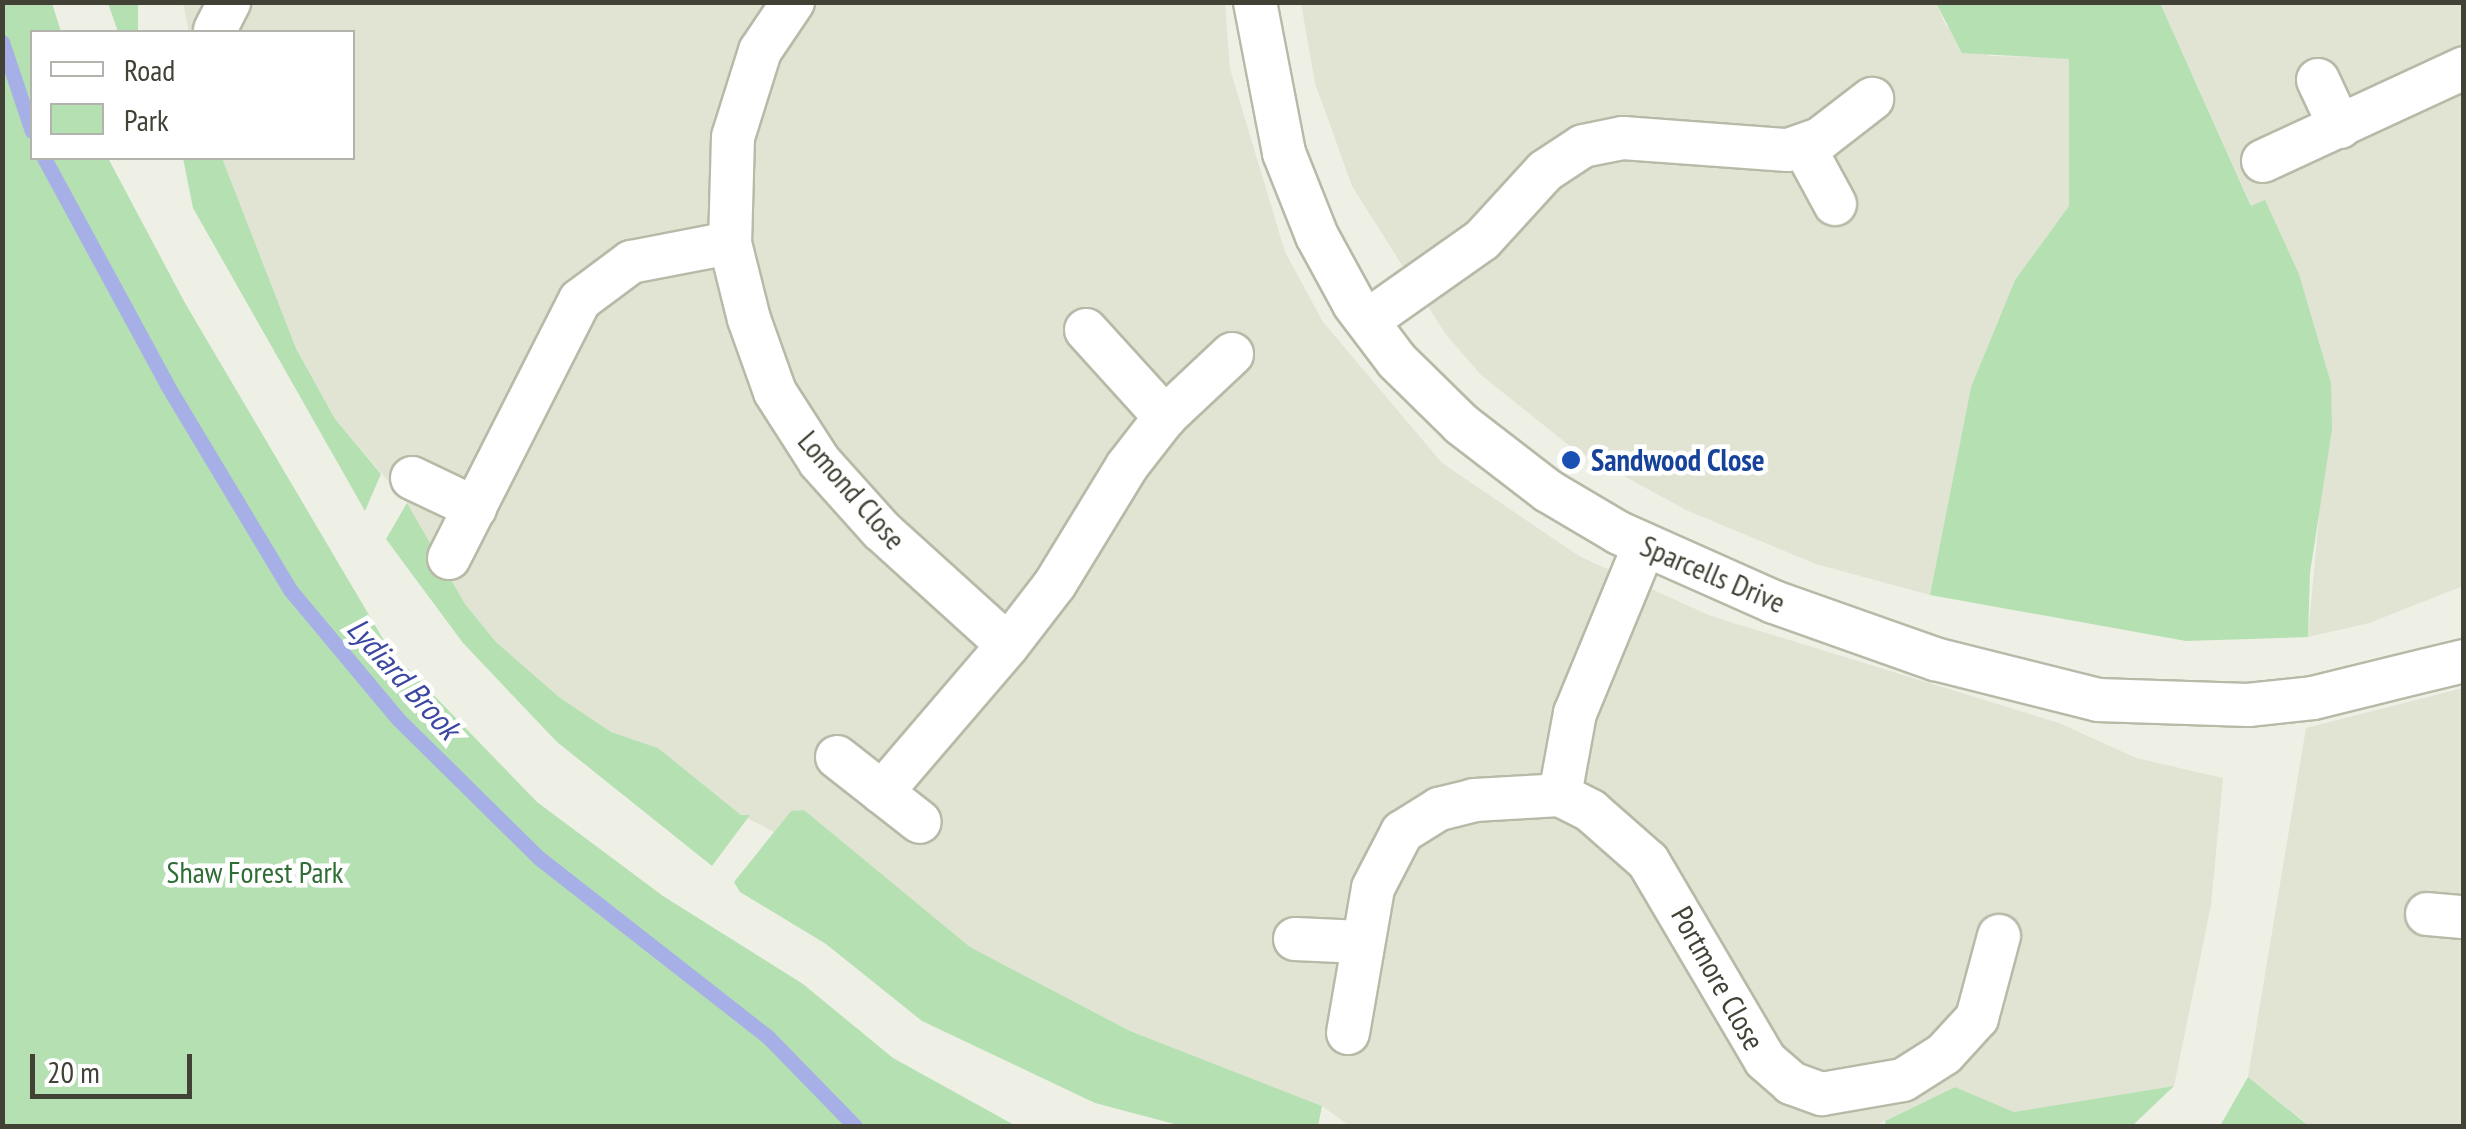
<!DOCTYPE html>
<style>
body{margin:0}
#map{position:relative;width:2466px;height:1129px;overflow:hidden;background:#eef0e5;font-family:"PT Sans Narrow",sans-serif}
div>[style]{position:absolute}
[style*='--x']{left:calc(var(--x)*1px);top:calc(var(--y)*1px);width:calc(var(--w)*1px);rotate:calc(var(--a)*1deg)}
.residential>*{inset:0;background:#e1e3d3}
.green>*{inset:0;background:#b5e0b2}
.stream>*{height:15px;margin:-7.5px;padding:0 7.5px;transform-origin:7.5px;border-radius:7.5px;background:#a7afe7}
.roads{filter:drop-shadow(2px 0 #b8baa8) drop-shadow(-2px 0 #b8baa8) drop-shadow(0 2px #b8baa8) drop-shadow(0 -2px #b8baa8)}
.street>*{height:42px;margin:-21px;padding:0 21px;transform-origin:21px;border-radius:21px;background:#fff}
.dots>*{width:28px;height:28px;translate:-50% -50%;box-sizing:border-box;border:5px solid #fff;border-radius:50%}
span{translate:-50% -50%;white-space:nowrap;text-align:center;line-height:1.15;-webkit-text-stroke:9px #fff;paint-order:stroke}
.transit-label{font-size:30px;color:#164399;font-weight:700}
.left{translate:0 -50%;text-align:left}
.street-label{font-size:30px;color:#414235}
.park-label{font-size:30px;color:#306c35}
.water-label{font-size:32px;color:#3b47a0;font-style:italic}
.frame{position:absolute;inset:0;border:5px solid #414235;pointer-events:none}
.legend{position:absolute;left:30px;top:30px;width:325px;height:130px;box-sizing:border-box;background:#fff;border:2px solid #b3b3ae;margin:0;padding:12px 18px;list-style:none;font-size:30px;color:#414235}
.legend li{display:flex;align-items:center;gap:20px;height:50px}
.legend b{width:50px;border:2px solid #b3b3ae}
.scale{position:absolute;left:30px;top:1054px;width:162px;height:45px;box-sizing:border-box;border:5px solid #414235;border-top:0;padding-left:12px;font-size:30px;line-height:35px;white-space:nowrap;color:#414235;-webkit-text-stroke:8px #fff;paint-order:stroke}
</style>
<div id="map">
<div class="residential">
<div style="clip-path:polygon(183px 3px,1225px 3px,1230px 69px,1285px 252px,1323px 322px,1442px 463px,1579px 556px,1711px 616px,2059px 723px,2136px 758px,2223px 778px,2211px 905px,2174px 1086px,2014px 1112px,1955px 1087px,1874px 1126px,1350px 1126px,1322px 1106px,1130px 1031px,970px 947px,804px 810px,791px 811px,774px 832px,741px 815px,658px 748px,611px 732px,559px 697px,496px 642px,465px 604px,407px 503px,335px 419px,296px 347px,222px 158px,352px 158px,352px 32px,189px 32px)"></div>
<div style="clip-path:polygon(1301px 3px,1936px 3px,1946px 26px,1990px 56px,2069px 58px,2069px 206px,2015px 280px,1971px 387px,1930px 595px,1816px 564px,1686px 510px,1571px 447px,1480px 374px,1445px 333px,1352px 186px,1315px 83px)"></div>
<div style="clip-path:polygon(2160px 3px,2463px 3px,2463px 586px,2369px 623px,2308px 637px,2331px 383px,2299px 274px,2265px 201px,2252px 207px)"></div>
<div style="clip-path:polygon(2463px 688px,2463px 1126px,2310px 1126px,2248px 1077px,2306px 728px)"></div>
</div>
<div class="green">
<div style="clip-path:polygon(2px 3px,52px 3px,61px 32px,32px 32px,32px 158px,108px 158px,185px 303px,389px 649px,537px 802px,663px 896px,803px 984px,893px 1058px,1016px 1126px,3px 1126px)"></div>
<div style="clip-path:polygon(108px 3px,138px 3px,138px 32px,118px 32px)"></div>
<div style="clip-path:polygon(1936px 3px,2160px 3px,2251px 206px,2265px 200px,2299px 274px,2331px 383px,2332px 429px,2310px 573px,2308px 637px,2186px 641px,1930px 595px,1971px 387px,2015px 280px,2069px 206px,2069px 59px,1962px 53px)"></div>
<div style="clip-path:polygon(183px 158px,222px 158px,296px 348px,335px 419px,381px 474px,365px 511px,193px 208px)"></div>
<div style="clip-path:polygon(407px 503px,465px 604px,496px 642px,559px 697px,611px 732px,658px 748px,741px 815px,750px 815px,712px 866px,557px 742px,463px 643px,386px 539px)"></div>
<div style="clip-path:polygon(804px 810px,970px 947px,1130px 1031px,1322px 1106px,1318px 1126px,1182px 1126px,1095px 1103px,922px 1021px,826px 944px,740px 892px,734px 882px,791px 811px)"></div>
<div style="clip-path:polygon(2248px 1077px,2309px 1126px,2310px 1126px,2220px 1126px)"></div>
<div style="clip-path:polygon(2174px 1086px,2132px 1126px,1886px 1126px,1885px 1121px,1955px 1087px,2014px 1112px)"></div>
</div>
<div class="stream">
<div style="--x:2;--y:42;--w:94;--a:71.4"></div>
<div style="--x:44;--y:158;--w:258;--a:61.5"></div>
<div style="--x:167;--y:385;--w:240;--a:59"></div>
<div style="--x:291;--y:591;--w:167;--a:50.1"></div>
<div style="--x:398;--y:719;--w:198;--a:44.6"></div>
<div style="--x:539;--y:858;--w:291;--a:38"></div>
<div style="--x:768;--y:1037;--w:124;--a:45.7"></div>
</div>
<div class="roads">
<div class="street">
<div style="--x:793;--y:2;--w:59;--a:124"></div>
<div style="--x:760;--y:51;--w:90;--a:107.4"></div>
<div style="--x:733;--y:137;--w:106;--a:91.6"></div>
<div style="--x:730;--y:243;--w:78;--a:76"></div>
<div style="--x:749;--y:319;--w:77;--a:70.4"></div>
<div style="--x:775;--y:392;--w:83;--a:57.3"></div>
<div style="--x:820;--y:462;--w:91;--a:48.1"></div>
<div style="--x:881;--y:530;--w:171;--a:42.2"></div>
<div style="--x:1008;--y:645;--w:194;--a:130.6"></div>
<div style="--x:1255;--y:2;--w:154;--a:79.1"></div>
<div style="--x:1284;--y:153;--w:89;--a:68.3"></div>
<div style="--x:1317;--y:236;--w:77;--a:61.4"></div>
<div style="--x:1354;--y:304;--w:71;--a:53"></div>
<div style="--x:1397;--y:361;--w:90;--a:44.5"></div>
<div style="--x:1461;--y:424;--w:110;--a:37.6"></div>
<div style="--x:1548;--y:491;--w:82;--a:30.6"></div>
<div style="--x:1619;--y:533;--w:170;--a:24"></div>
<div style="--x:1774;--y:602;--w:171;--a:19.5"></div>
<div style="--x:1935;--y:659;--w:168;--a:14.1"></div>
<div style="--x:2098;--y:700;--w:150;--a:1.9"></div>
<div style="--x:2248;--y:705;--w:65;--a:-6.1"></div>
<div style="--x:2313;--y:698;--w:155;--a:-13.8"></div>
<div style="--x:215;--y:30;--w:31;--a:-63"></div>
<div style="--x:2318;--y:80;--w:52;--a:64.9"></div>
<div style="--x:1804;--y:147;--w:65;--a:61.5"></div>
<div style="--x:2263;--y:161;--w:221;--a:-24.8"></div>
<div style="--x:1367;--y:321;--w:141;--a:-35.2"></div>
<div style="--x:1482;--y:240;--w:93;--a:-47.6"></div>
<div style="--x:1545;--y:171;--w:45;--a:-33.3"></div>
<div style="--x:1583;--y:146;--w:41;--a:-11.3"></div>
<div style="--x:1623;--y:138;--w:165;--a:4.2"></div>
<div style="--x:1788;--y:150;--w:34;--a:-19"></div>
<div style="--x:1820;--y:139;--w:66;--a:-37.6"></div>
<div style="--x:1086;--y:330;--w:118;--a:47.8"></div>
<div style="--x:412;--y:478;--w:70;--a:25.5"></div>
<div style="--x:1644;--y:546;--w:181;--a:112.4"></div>
<div style="--x:1575;--y:713;--w:83;--a:100.4"></div>
<div style="--x:1560;--y:795;--w:35;--a:27"></div>
<div style="--x:1591;--y:811;--w:76;--a:41.3"></div>
<div style="--x:1648;--y:861;--w:231;--a:59.5"></div>
<div style="--x:1765;--y:1060;--w:35;--a:41"></div>
<div style="--x:1791;--y:1083;--w:33;--a:20"></div>
<div style="--x:1822;--y:1094;--w:82;--a:-9.8"></div>
<div style="--x:1903;--y:1080;--w:49;--a:-32.4"></div>
<div style="--x:1944;--y:1054;--w:49;--a:-47.5"></div>
<div style="--x:1977;--y:1018;--w:85;--a:-75"></div>
<div style="--x:449;--y:558;--w:289;--a:-63.1"></div>
<div style="--x:580;--y:300;--w:64;--a:-36.7"></div>
<div style="--x:631;--y:262;--w:101;--a:-10.9"></div>
<div style="--x:1008;--y:645;--w:77;--a:-52.4"></div>
<div style="--x:1055;--y:584;--w:138;--a:-58.6"></div>
<div style="--x:1127;--y:466;--w:62;--a:-52.2"></div>
<div style="--x:1165;--y:417;--w:92;--a:-43.2"></div>
<div style="--x:837;--y:757;--w:105;--a:38.1"></div>
<div style="--x:2427;--y:914;--w:37;--a:5"></div>
<div style="--x:1295;--y:939;--w:67;--a:2.6"></div>
<div style="--x:1348;--y:1033;--w:147;--a:-80.2"></div>
<div style="--x:1373;--y:888;--w:63;--a:-62.6"></div>
<div style="--x:1402;--y:832;--w:44;--a:-31.9"></div>
<div style="--x:1439;--y:809;--w:36;--a:-14"></div>
<div style="--x:1474;--y:800;--w:86;--a:-3.3"></div>
</div>
</div>
<div class="dots">
<div style="left:1571px;top:460px;background:#1a4fb4"></div>
</div>
<div class="transit-label">
<span class="left" style="left:1591px;top:460px">Sandwood Close</span>
</div>
<div class="street-label">
<span style="left:852px;top:490px;rotate:49deg">Lomond Close</span>
<span style="left:1713px;top:574px;rotate:23deg">Sparcells Drive</span>
<span style="left:1718px;top:978px;rotate:61deg">Portmore Close</span>
</div>
<div class="park-label">
<span style="left:255px;top:872px">Shaw Forest Park</span>
</div>
<div class="water-label">
<span style="left:404px;top:678px;rotate:48deg">Lydiard Brook</span>
</div>
<div class="frame"></div>
<ul class="legend">
<li><b style="height:12px;background:#fff"></b>Road</li>
<li><b style="height:28px;background:#b5e0b2"></b>Park</li>
</ul>
<div class="scale">20 m</div>
</div>
